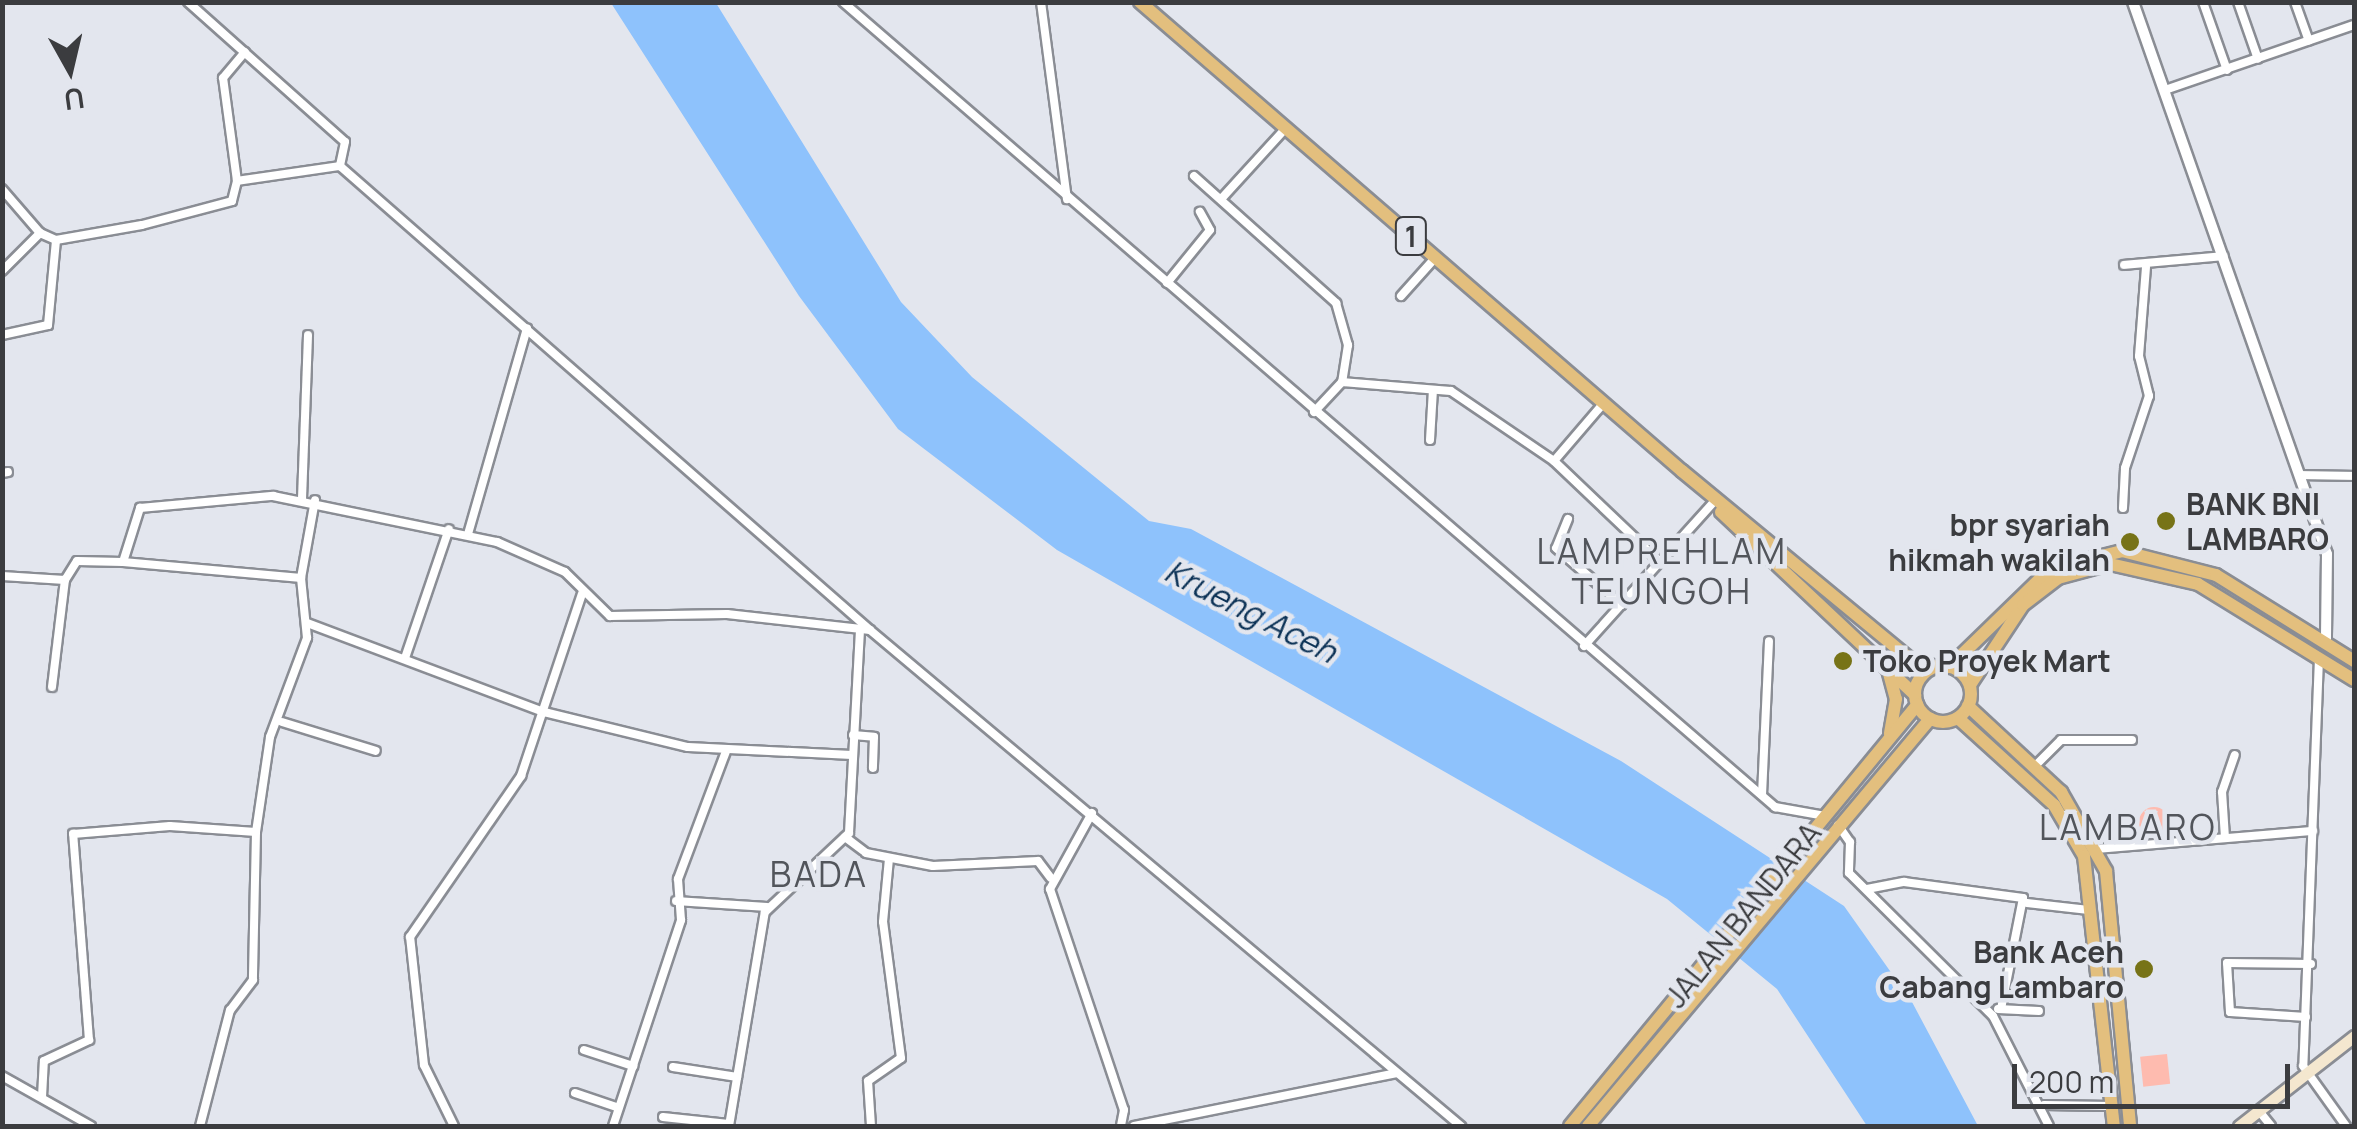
<!DOCTYPE html>
<style>
body{margin:0}
#map{position:relative;width:2357px;height:1129px;overflow:hidden;background:#e3e6ee;font-family:Manrope,sans-serif}
div>[style]{position:absolute}
[style*='--x']{left:calc(var(--x)*1px);top:calc(var(--y)*1px);width:calc(var(--w)*1px);rotate:calc(var(--a)*1deg)}
.water>*{inset:0;background:#8ec2fc}
.building>*{inset:0;background:#febbaf;transform-origin:0 0}
.round{border-radius:50%}
.roads{filter:drop-shadow(2px 0 #8a8d94) drop-shadow(-2px 0 #8a8d94) drop-shadow(0 2px #8a8d94) drop-shadow(0 -2px #8a8d94)}
.minor>*{height:8px;margin:-4px;padding:0 4px;transform-origin:4px;border-radius:4px;background:#fff}
.tertiary>*{height:10px;margin:-5px;padding:0 5px;transform-origin:5px;border-radius:5px;background:#fff}
.secondary>*{height:11px;margin:-5.5px;padding:0 5.5px;transform-origin:5.5px;border-radius:5.5px;background:#f4e7cf}
.trunk>*{height:12px;margin:-6px;padding:0 6px;transform-origin:6px;border-radius:6px;background:#e3bf7e}
.trunk>.ring{margin:-6px;padding:0;box-sizing:content-box;background:none;border:12px solid #e3bf7e;border-radius:50%}
.dots>*{width:28px;height:28px;translate:-50% -50%;box-sizing:border-box;border:5px solid #e3e6ee;border-radius:50%}
span{translate:-50% -50%;white-space:nowrap;text-align:center;line-height:1.15;-webkit-text-stroke:9px #e3e6ee;paint-order:stroke}
.shield-label span{padding:2px 8px;background:#e3e6ee;border:2px solid;border-radius:8px;-webkit-text-stroke-width:0}
.shield-label{font-size:28px;color:#3b3c3f;font-weight:700}
.poi-label{font-size:30px;color:#3b3c3f;font-weight:700}
.left{translate:0 -50%;text-align:left}
.right{translate:-100% -50%;text-align:right}
.street-label{font-size:30px;color:#3b3c3f}
.water-label{font-size:32px;color:#0c3256;font-style:italic}
.quarter-label{font-size:35px;color:#52555b;letter-spacing:2.5px}
.frame{position:absolute;inset:0;border:5px solid #3b3c3f;pointer-events:none}
.north{position:absolute;left:20px;top:20px;width:100px;height:100px;-webkit-text-stroke:8px #e3e6ee;paint-order:stroke;rotate:172deg;font-size:28px;font-weight:700;line-height:40px;text-align:center;color:#3b3c3f}
.north::after{content:'';display:block;margin:auto;width:35px;height:45px;background:#3b3c3f;clip-path:polygon(50% 0,100% 100%,50% 72%,0 100%)}
.scale{position:absolute;left:2012px;top:1064px;width:278px;height:45px;box-sizing:border-box;border:5px solid #3b3c3f;border-top:0;padding-left:12px;font-size:30px;line-height:35px;white-space:nowrap;color:#3b3c3f;-webkit-text-stroke:8px #e3e6ee;paint-order:stroke}
</style>
<div id="map">
<div class="water">
<div style="clip-path:polygon(611px 3px,716px 3px,901px 302px,972px 377px,1149px 521px,1191px 529px,1621px 761px,1844px 906px,1912px 1002px,1978px 1126px,1867px 1126px,1777px 989px,1667px 899px,1057px 550px,898px 429px,799px 296px)"></div>
</div>
<div class="building">
<div class="round" style="left:2139px;top:807px;width:30px;height:30px"></div>
<div style="left:2167px;top:1054px;width:30px;height:27px;rotate:84deg"></div>
</div>
<div class="roads">
<div class="minor">
<div style="--x:188;--y:2;--w:210;--a:41.7"></div>
<div style="--x:345;--y:142;--w:25;--a:102"></div>
<div style="--x:340;--y:166;--w:704;--a:41.2"></div>
<div style="--x:843;--y:2;--w:1232;--a:40.82"></div>
<div style="--x:1775;--y:807;--w:51;--a:10.2"></div>
<div style="--x:1041;--y:2;--w:199;--a:82.5"></div>
<div style="--x:2203;--y:2;--w:72;--a:70.6"></div>
<div style="--x:2238;--y:2;--w:60;--a:70.7"></div>
<div style="--x:2295;--y:2;--w:41;--a:70.3"></div>
<div style="--x:2165;--y:90;--w:200;--a:-19"></div>
<div style="--x:1194;--y:176;--w:191;--a:41.8"></div>
<div style="--x:1336;--y:303;--w:44;--a:74.1"></div>
<div style="--x:1348;--y:345;--w:37;--a:99"></div>
<div style="--x:237;--y:181;--w:104;--a:-97.7"></div>
<div style="--x:223;--y:78;--w:34;--a:-50"></div>
<div style="--x:2;--y:189;--w:58;--a:49.2"></div>
<div style="--x:1222;--y:198;--w:95;--a:-47.6"></div>
<div style="--x:2124;--y:265;--w:100;--a:-5.1"></div>
<div style="--x:2;--y:271;--w:54;--a:-45"></div>
<div style="--x:40;--y:233;--w:17;--a:24"></div>
<div style="--x:56;--y:240;--w:87;--a:-9.9"></div>
<div style="--x:142;--y:225;--w:93;--a:-14.9"></div>
<div style="--x:232;--y:201;--w:21;--a:-76"></div>
<div style="--x:237;--y:181;--w:104;--a:-8.3"></div>
<div style="--x:1167;--y:283;--w:68;--a:-50.9"></div>
<div style="--x:1210;--y:230;--w:21;--a:-119"></div>
<div style="--x:1401;--y:296;--w:52;--a:-48.1"></div>
<div style="--x:2;--y:335;--w:47;--a:-12.3"></div>
<div style="--x:48;--y:325;--w:85;--a:-84.6"></div>
<div style="--x:1314;--y:412;--w:41;--a:-47"></div>
<div style="--x:1342;--y:382;--w:109;--a:4.7"></div>
<div style="--x:1451;--y:391;--w:125;--a:34.2"></div>
<div style="--x:1554;--y:461;--w:74;--a:-49.4"></div>
<div style="--x:1430;--y:440;--w:50;--a:-86.6"></div>
<div style="--x:1554;--y:461;--w:146;--a:43.6"></div>
<div style="--x:2;--y:473;--w:6;--a:-9"></div>
<div style="--x:2301;--y:475;--w:53;--a:1.1"></div>
<div style="--x:302;--y:499;--w:164;--a:-87.9"></div>
<div style="--x:2123;--y:508;--w:40;--a:-87.1"></div>
<div style="--x:2125;--y:468;--w:76;--a:-71.6"></div>
<div style="--x:2149;--y:396;--w:41;--a:-104"></div>
<div style="--x:2139;--y:356;--w:89;--a:-85.5"></div>
<div style="--x:1568;--y:519;--w:31;--a:112"></div>
<div style="--x:1556;--y:548;--w:87;--a:40.8"></div>
<div style="--x:468;--y:534;--w:214;--a:-74"></div>
<div style="--x:123;--y:562;--w:179;--a:5.1"></div>
<div style="--x:2;--y:576;--w:63;--a:3.6"></div>
<div style="--x:65;--y:580;--w:22;--a:-58"></div>
<div style="--x:77;--y:561;--w:46;--a:1.2"></div>
<div style="--x:123;--y:562;--w:57;--a:-72.5"></div>
<div style="--x:140;--y:508;--w:134;--a:-5.2"></div>
<div style="--x:273;--y:496;--w:229;--a:11.6"></div>
<div style="--x:497;--y:542;--w:74;--a:23.8"></div>
<div style="--x:565;--y:572;--w:63;--a:44.4"></div>
<div style="--x:610;--y:616;--w:117;--a:-1"></div>
<div style="--x:727;--y:614;--w:144;--a:6.4"></div>
<div style="--x:870;--y:630;--w:772;--a:40.01"></div>
<div style="--x:307;--y:623;--w:253;--a:20.6"></div>
<div style="--x:544;--y:712;--w:148;--a:13.7"></div>
<div style="--x:688;--y:747;--w:164;--a:2.8"></div>
<div style="--x:1584;--y:646;--w:191;--a:-48"></div>
<div style="--x:405;--y:658;--w:136;--a:-71.2"></div>
<div style="--x:2319;--y:658;--w:408;--a:92.2"></div>
<div style="--x:2303;--y:1066;--w:74;--a:54.4"></div>
<div style="--x:52;--y:687;--w:108;--a:-83.1"></div>
<div style="--x:282;--y:722;--w:98;--a:17.1"></div>
<div style="--x:853;--y:735;--w:21;--a:5"></div>
<div style="--x:874;--y:737;--w:31;--a:92"></div>
<div style="--x:2034;--y:767;--w:38;--a:-45"></div>
<div style="--x:2061;--y:740;--w:71;--a:0"></div>
<div style="--x:1762;--y:795;--w:154;--a:-87.4"></div>
<div style="--x:1092;--y:813;--w:87;--a:118.9"></div>
<div style="--x:1050;--y:889;--w:233;--a:71.5"></div>
<div style="--x:1124;--y:1110;--w:16;--a:101"></div>
<div style="--x:1838;--y:825;--w:21;--a:55"></div>
<div style="--x:1850;--y:842;--w:31;--a:92"></div>
<div style="--x:1849;--y:873;--w:203;--a:44.8"></div>
<div style="--x:1993;--y:1016;--w:123;--a:63"></div>
<div style="--x:256;--y:832;--w:96;--a:-81.6"></div>
<div style="--x:270;--y:737;--w:106;--a:-69.5"></div>
<div style="--x:307;--y:638;--w:60;--a:-95.7"></div>
<div style="--x:301;--y:578;--w:79;--a:-79.8"></div>
<div style="--x:845;--y:837;--w:26;--a:37"></div>
<div style="--x:866;--y:853;--w:68;--a:11"></div>
<div style="--x:933;--y:866;--w:105;--a:-2.7"></div>
<div style="--x:1038;--y:861;--w:21;--a:53"></div>
<div style="--x:2225;--y:838;--w:46;--a:-93.7"></div>
<div style="--x:2222;--y:792;--w:39;--a:-71"></div>
<div style="--x:2097;--y:849;--w:217;--a:-4.8"></div>
<div style="--x:1867;--y:889;--w:38;--a:-11"></div>
<div style="--x:1904;--y:882;--w:120;--a:7.7"></div>
<div style="--x:2023;--y:898;--w:113;--a:101.2"></div>
<div style="--x:676;--y:901;--w:91;--a:3.8"></div>
<div style="--x:2027;--y:903;--w:62;--a:6.4"></div>
<div style="--x:1998;--y:1009;--w:41;--a:2.8"></div>
<div style="--x:2306;--y:1017;--w:76;--a:-176.2"></div>
<div style="--x:2230;--y:1012;--w:49;--a:-93.5"></div>
<div style="--x:2227;--y:963;--w:84;--a:0.7"></div>
<div style="--x:584;--y:1050;--w:52;--a:18.1"></div>
<div style="--x:673;--y:1067;--w:65;--a:8.9"></div>
<div style="--x:2;--y:1076;--w:102;--a:29.3"></div>
<div style="--x:575;--y:1093;--w:46;--a:18.8"></div>
<div style="--x:42;--y:1097;--w:36;--a:-87"></div>
<div style="--x:44;--y:1061;--w:50;--a:-25"></div>
<div style="--x:89;--y:1040;--w:207;--a:-94.4"></div>
<div style="--x:73;--y:834;--w:97;--a:-4.7"></div>
<div style="--x:170;--y:826;--w:86;--a:4"></div>
<div style="--x:256;--y:832;--w:148;--a:91.2"></div>
<div style="--x:253;--y:980;--w:38;--a:127"></div>
<div style="--x:230;--y:1010;--w:120;--a:104.5"></div>
<div style="--x:2044;--y:1105;--w:68;--a:0.8"></div>
<div style="--x:2259;--y:1111;--w:19;--a:51"></div>
<div style="--x:663;--y:1117;--w:66;--a:6.1"></div>
<div style="--x:454;--y:1126;--w:68;--a:-116.2"></div>
<div style="--x:424;--y:1065;--w:129;--a:-96.2"></div>
<div style="--x:410;--y:937;--w:196;--a:-55.4"></div>
<div style="--x:521;--y:776;--w:192;--a:-71.5"></div>
<div style="--x:613;--y:1126;--w:217;--a:-71.7"></div>
<div style="--x:681;--y:920;--w:41;--a:-94.2"></div>
<div style="--x:678;--y:879;--w:137;--a:-69.4"></div>
<div style="--x:729;--y:1126;--w:217;--a:-80.5"></div>
<div style="--x:765;--y:912;--w:115;--a:-43.2"></div>
<div style="--x:849;--y:833;--w:200;--a:-86.9"></div>
<div style="--x:871;--y:1126;--w:45;--a:-93.8"></div>
<div style="--x:868;--y:1081;--w:40;--a:-34.9"></div>
<div style="--x:901;--y:1058;--w:137;--a:-97.5"></div>
<div style="--x:883;--y:922;--w:64;--a:-84.6"></div>
<div style="--x:1134;--y:1126;--w:267;--a:-11.4"></div>
</div>
<div class="tertiary">
<div style="--x:2133;--y:2;--w:585;--a:70.64"></div>
<div style="--x:2327;--y:554;--w:88;--a:90.7"></div>
</div>
<div class="secondary">
<div style="--x:2239;--y:1126;--w:146;--a:-38"></div>
</div>
<div class="trunk">
<div style="--x:1140;--y:2;--w:717;--a:40.87"></div>
<div style="--x:1682;--y:471;--w:296;--a:39.5"></div>
<div style="--x:1910;--y:659;--w:28;--a:17"></div>
<div style="--x:1721;--y:512;--w:267;--a:43.3"></div>
<div style="--x:1887;--y:666;--w:34;--a:75"></div>
<div style="--x:1896;--y:699;--w:35;--a:100"></div>
<div class="ring" style="left:1915px;top:666px;width:44px;height:44px"></div>
<div style="--x:1949;--y:667;--w:141;--a:-44.1"></div>
<div style="--x:2050;--y:569;--w:74;--a:-14"></div>
<div style="--x:2122;--y:551;--w:97;--a:14.3"></div>
<div style="--x:2216;--y:575;--w:163;--a:31.9"></div>
<div style="--x:1970;--y:685;--w:96;--a:-56.5"></div>
<div style="--x:2023;--y:605;--w:44;--a:-37.6"></div>
<div style="--x:2058;--y:578;--w:54;--a:-15.1"></div>
<div style="--x:2110;--y:564;--w:90;--a:12.8"></div>
<div style="--x:2198;--y:584;--w:183;--a:31.6"></div>
<div style="--x:1968;--y:706;--w:127;--a:42.8"></div>
<div style="--x:2061;--y:792;--w:91;--a:60.3"></div>
<div style="--x:2106;--y:871;--w:256;--a:84.6"></div>
<div style="--x:1958;--y:718;--w:130;--a:42.2"></div>
<div style="--x:2054;--y:805;--w:59;--a:59.5"></div>
<div style="--x:2084;--y:856;--w:272;--a:83.7"></div>
<div style="--x:1570;--y:1126;--w:546;--a:-50.5"></div>
<div style="--x:1588;--y:1126;--w:532;--a:-49.96"></div>
</div>
</div>
<div class="dots">
<div style="left:2166px;top:521px;background:#777317"></div>
<div style="left:2130px;top:542px;background:#777317"></div>
<div style="left:1843px;top:661px;background:#777317"></div>
<div style="left:2144px;top:969px;background:#777317"></div>
</div>
<div class="shield-label">
<span style="left:1411px;top:236px">1</span>
</div>
<div class="poi-label">
<span class="left" style="left:2186px;top:521px">BANK BNI<br>LAMBARO</span>
<span class="right" style="left:2110px;top:542px">bpr syariah<br>hikmah wakilah</span>
<span class="left" style="left:1863px;top:661px">Toko Proyek Mart</span>
<span class="right" style="left:2124px;top:969px">Bank Aceh<br>Cabang Lambaro</span>
</div>
<div class="street-label">
<span style="left:1743px;top:915px;rotate:-51deg">JALAN BANDARA</span>
</div>
<div class="water-label">
<span style="left:1251px;top:611px;rotate:27deg">Krueng Aceh</span>
</div>
<div class="quarter-label">
<span style="left:1662px;top:571px">LAMPREHLAM<br>TEUNGOH</span>
<span style="left:2128px;top:827px">LAMBARO</span>
<span style="left:819px;top:874px">BADA</span>
</div>
<div class="frame"></div>
<div class="north">U</div>
<div class="scale">200 m</div>
</div>
